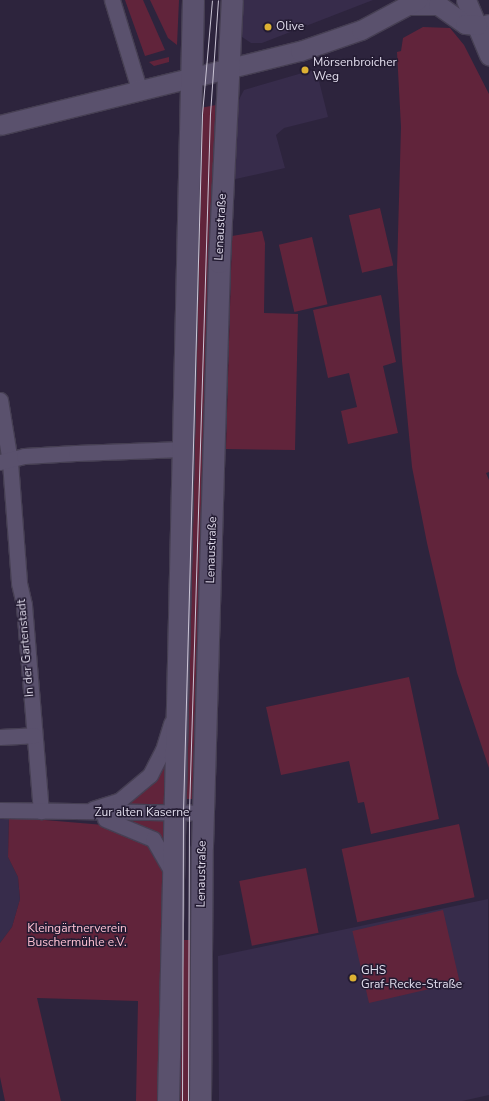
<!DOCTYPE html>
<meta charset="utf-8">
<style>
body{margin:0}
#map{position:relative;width:489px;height:1101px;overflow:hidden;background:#2d243d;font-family:"Nunito Sans",sans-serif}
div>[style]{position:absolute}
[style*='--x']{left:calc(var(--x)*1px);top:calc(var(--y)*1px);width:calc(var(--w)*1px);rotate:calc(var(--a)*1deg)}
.built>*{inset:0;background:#372c4b}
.green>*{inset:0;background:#61243b;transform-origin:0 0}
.roads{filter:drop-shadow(1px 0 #463f53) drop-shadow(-1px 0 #463f53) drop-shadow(0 1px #463f53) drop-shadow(0 -1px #463f53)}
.minor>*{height:15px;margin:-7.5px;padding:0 7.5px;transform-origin:7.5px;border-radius:7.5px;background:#5a516d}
.tertiary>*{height:19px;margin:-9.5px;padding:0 9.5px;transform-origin:9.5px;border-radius:9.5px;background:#5a516d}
.secondary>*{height:21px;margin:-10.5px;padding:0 10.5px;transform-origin:10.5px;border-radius:10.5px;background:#5a516d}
.tram>*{height:1px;margin:-0.5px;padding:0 0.5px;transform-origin:0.5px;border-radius:0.5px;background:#cbc5d6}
.dots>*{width:11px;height:11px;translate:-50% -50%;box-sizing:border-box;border:2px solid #231b32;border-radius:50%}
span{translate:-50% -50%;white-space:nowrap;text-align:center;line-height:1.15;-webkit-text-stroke:3px #231b32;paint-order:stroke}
.poi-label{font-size:12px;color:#e1dcec}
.left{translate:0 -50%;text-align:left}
.street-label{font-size:12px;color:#e1dcec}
.park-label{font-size:12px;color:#fec0d2}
</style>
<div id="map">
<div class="built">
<div style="clip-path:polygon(243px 0,373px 0,262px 43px,251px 43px,242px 37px)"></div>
<div style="clip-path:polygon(316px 69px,328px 117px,284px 128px,276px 135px,285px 168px,231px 180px,235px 107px,244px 90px)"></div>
<div style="clip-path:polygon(0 811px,9px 817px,8px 857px,18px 877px,20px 899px,12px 927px,0 943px)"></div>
<div style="clip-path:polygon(488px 899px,489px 1095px,462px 1101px,219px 1101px,218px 956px)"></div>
</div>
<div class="green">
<div style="clip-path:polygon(125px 0,143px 0,165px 50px,145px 56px)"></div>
<div style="clip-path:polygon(150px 0,179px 0,177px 45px,168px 38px)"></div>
<div style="clip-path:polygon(423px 27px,450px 28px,464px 45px,489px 94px,489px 472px,486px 473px,489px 480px,489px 768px,457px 673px,427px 543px,412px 467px,402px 361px,397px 270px,401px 127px,397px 52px,401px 51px,403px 38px)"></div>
<div style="clip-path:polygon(169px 57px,169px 62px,154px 66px,149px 62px)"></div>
<div style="clip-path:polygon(216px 105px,196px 799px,179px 799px,195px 109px)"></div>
<div style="left:380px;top:208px;width:59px;height:32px;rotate:77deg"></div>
<div style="clip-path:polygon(262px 231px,265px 243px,264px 313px,298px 314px,295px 450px,226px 449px,232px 236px)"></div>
<div style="left:312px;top:237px;width:69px;height:34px;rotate:77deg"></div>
<div style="clip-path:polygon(381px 295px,396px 362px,383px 366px,398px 433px,348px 444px,341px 411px,357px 407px,349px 373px,328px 378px,313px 310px)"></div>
<div style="clip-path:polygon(409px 677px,439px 819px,371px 834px,364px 802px,358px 803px,349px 761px,281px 775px,266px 707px)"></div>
<div style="clip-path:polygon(169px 754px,169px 804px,159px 809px,127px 808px,127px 801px)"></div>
<div style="clip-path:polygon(9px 817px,104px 825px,139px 834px,165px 865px,159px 1101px,136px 1101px,138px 1001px,37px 998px,61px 1101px,5px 1101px,0 1077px,0 943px,12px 927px,20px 899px,18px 877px,8px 857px)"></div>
<div style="clip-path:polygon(129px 818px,162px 819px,168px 825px,168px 851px)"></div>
<div style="left:459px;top:824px;width:75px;height:120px;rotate:78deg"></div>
<div style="left:306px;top:868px;width:66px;height:68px;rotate:79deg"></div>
<div style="left:443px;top:910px;width:74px;height:93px;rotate:77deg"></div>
<div style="left:176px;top:940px;width:16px;height:161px"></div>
</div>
<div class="roads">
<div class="minor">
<div style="--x:112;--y:0;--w:96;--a:73.1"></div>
<div style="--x:477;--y:25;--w:12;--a:-14"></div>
<div style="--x:0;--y:400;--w:63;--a:80.8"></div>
<div style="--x:10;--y:462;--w:121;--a:85.7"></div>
<div style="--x:19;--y:583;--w:23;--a:77"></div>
<div style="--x:24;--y:605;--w:207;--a:85.3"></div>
<div style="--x:0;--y:462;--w:25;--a:-14"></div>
<div style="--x:24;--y:456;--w:52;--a:-3.3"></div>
<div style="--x:76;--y:453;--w:107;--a:-2.1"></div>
<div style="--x:0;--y:737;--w:34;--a:-3"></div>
<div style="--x:93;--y:809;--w:28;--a:-18"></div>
<div style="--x:120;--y:800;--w:39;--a:-40"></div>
<div style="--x:150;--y:775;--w:28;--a:-63"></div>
<div style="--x:163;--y:750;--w:28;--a:-73"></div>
<div style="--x:0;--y:810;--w:203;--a:0.8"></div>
<div style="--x:105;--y:819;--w:52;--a:22.6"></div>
<div style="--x:153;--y:839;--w:38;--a:60"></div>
</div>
<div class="tertiary">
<div style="--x:466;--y:0;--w:60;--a:67.3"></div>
<div style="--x:408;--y:5;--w:30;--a:0"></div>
<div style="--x:438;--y:5;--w:33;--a:35"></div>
<div style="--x:465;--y:24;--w:12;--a:5"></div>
<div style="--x:0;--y:125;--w:309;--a:-13.9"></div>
<div style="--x:300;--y:51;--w:65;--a:-19"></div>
<div style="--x:361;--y:30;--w:64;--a:-28.2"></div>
</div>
<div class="secondary">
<div style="--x:168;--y:1101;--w:1101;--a:-88.7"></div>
<div style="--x:200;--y:1101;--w:255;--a:-89.6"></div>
<div style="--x:202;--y:846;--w:584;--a:-88.33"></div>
<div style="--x:219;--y:262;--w:262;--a:-87.2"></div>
</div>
</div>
<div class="tram">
<div style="--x:182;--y:1101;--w:289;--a:-89.8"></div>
<div style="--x:183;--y:812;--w:698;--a:-88.44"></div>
<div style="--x:202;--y:114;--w:114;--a:-85"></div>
<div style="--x:188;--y:1101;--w:289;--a:-89.8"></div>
<div style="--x:189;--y:812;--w:698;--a:-88.28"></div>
<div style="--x:210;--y:114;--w:114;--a:-86"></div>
</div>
<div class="dots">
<div style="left:268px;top:27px;background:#ddb133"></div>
<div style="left:305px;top:70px;background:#ddb133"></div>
<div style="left:353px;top:978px;background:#ddb133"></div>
</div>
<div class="poi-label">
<span class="left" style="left:276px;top:27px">Olive</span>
<span class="left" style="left:313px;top:70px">Mörsenbroicher<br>Weg</span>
<span class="left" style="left:361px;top:978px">GHS<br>Graf-Recke-Straße</span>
</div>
<div class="street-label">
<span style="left:221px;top:227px;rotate:-87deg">Lenaustraße</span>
<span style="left:212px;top:550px;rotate:-88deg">Lenaustraße</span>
<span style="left:26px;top:648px;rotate:-95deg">In der Gartenstadt</span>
<span style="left:142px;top:813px">Zur alten Kaserne</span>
<span style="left:202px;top:874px;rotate:-89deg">Lenaustraße</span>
</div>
<div class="park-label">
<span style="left:77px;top:936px">Kleingärtnerverein<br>Buschermühle e.V.</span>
</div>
</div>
